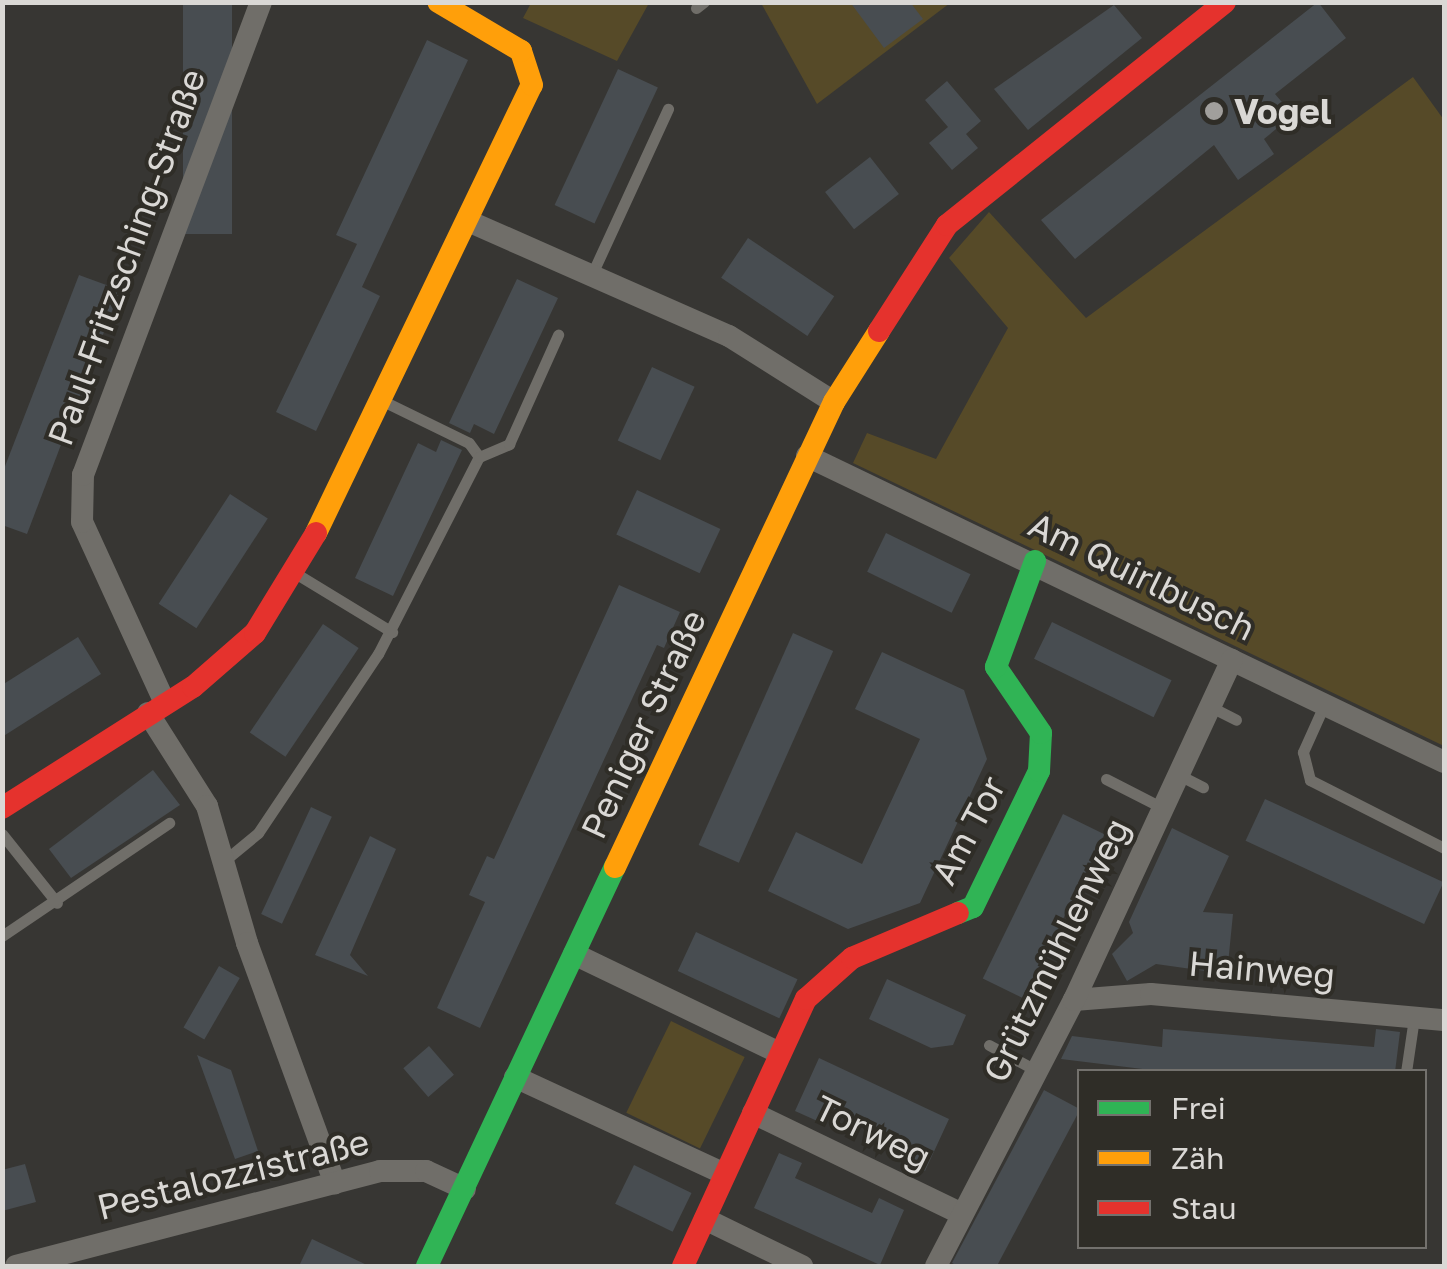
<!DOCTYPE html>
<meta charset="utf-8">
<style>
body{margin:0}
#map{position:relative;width:1447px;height:1269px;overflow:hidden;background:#373633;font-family:"Golos Text",sans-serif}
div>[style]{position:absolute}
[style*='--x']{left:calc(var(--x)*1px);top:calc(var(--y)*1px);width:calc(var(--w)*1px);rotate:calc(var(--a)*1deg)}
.green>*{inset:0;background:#564a28;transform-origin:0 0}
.building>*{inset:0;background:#484d51;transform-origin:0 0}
.lane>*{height:11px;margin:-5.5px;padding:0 5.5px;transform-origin:5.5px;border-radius:5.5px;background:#706e69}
.street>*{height:22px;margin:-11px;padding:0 11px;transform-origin:11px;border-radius:11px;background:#706e69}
.fast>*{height:22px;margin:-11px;padding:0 11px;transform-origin:11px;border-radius:11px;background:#30b455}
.slow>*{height:22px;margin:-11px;padding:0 11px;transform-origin:11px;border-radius:11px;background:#ff9f0a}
.jam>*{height:22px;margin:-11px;padding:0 11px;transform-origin:11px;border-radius:11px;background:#e5322d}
.dots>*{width:28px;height:28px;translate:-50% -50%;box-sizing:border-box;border:5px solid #2f2d27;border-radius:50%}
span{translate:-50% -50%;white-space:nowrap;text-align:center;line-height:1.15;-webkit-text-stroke:8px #2f2d27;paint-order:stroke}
.poi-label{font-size:35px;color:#dad8d5;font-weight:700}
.left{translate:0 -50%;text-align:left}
.street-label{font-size:35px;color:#dad8d5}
.frame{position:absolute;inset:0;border:5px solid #dad8d5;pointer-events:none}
.legend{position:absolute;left:1077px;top:1069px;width:350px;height:180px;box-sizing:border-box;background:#2f2d27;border:2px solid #73716d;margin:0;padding:12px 18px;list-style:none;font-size:30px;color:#dad8d5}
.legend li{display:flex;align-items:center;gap:20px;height:50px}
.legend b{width:50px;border:2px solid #73716d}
</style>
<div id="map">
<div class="green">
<div style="clip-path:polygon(531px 3px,531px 2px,649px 3px,617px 61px,523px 18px)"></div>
<div style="clip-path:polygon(761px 3px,950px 3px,817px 104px)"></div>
<div style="clip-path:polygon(1413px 77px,1444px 120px,1444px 746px,853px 463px,867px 433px,936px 459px,1008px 328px,949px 258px,989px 212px,1086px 318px)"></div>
<div style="left:671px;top:1021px;width:82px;height:102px;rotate:26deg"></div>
</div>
<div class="building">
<div style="left:183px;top:2px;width:49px;height:232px"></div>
<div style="clip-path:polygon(850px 2px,910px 2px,923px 19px,884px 48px)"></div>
<div style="clip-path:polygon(1318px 2px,1346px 38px,1275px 94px,1293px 115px,1264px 139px,1274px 154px,1238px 180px,1214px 145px,1075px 259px,1041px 220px)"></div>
<div style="clip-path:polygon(1114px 5px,1142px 38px,1028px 130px,994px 89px)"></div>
<div style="clip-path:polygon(427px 40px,468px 60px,362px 287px,380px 296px,316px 431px,276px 412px,357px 244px,336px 235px)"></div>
<div style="left:618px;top:69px;width:44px;height:150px;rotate:25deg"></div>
<div style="clip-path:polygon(947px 81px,981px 121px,966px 134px,978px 148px,952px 170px,929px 143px,948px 127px,925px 100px)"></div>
<div style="left:870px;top:157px;width:47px;height:57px;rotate:52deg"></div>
<div style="left:748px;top:238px;width:104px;height:48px;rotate:34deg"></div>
<div style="clip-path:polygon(79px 275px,120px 290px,27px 534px,2px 525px,2px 474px)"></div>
<div style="clip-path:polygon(517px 279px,558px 298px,494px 434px,474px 424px,470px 433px,449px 423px)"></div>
<div style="left:652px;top:367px;width:47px;height:81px;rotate:25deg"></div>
<div style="clip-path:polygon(441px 440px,462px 450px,393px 596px,355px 578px,418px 443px,436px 452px)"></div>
<div style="left:637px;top:490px;width:92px;height:49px;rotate:25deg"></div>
<div style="left:230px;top:494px;width:45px;height:131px;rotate:33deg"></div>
<div style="left:886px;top:533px;width:94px;height:43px;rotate:26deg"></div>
<div style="clip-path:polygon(619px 585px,680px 612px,664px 648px,657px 645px,480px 1028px,437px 1008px,485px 902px,469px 895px,487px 856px,494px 859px)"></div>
<div style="left:1052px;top:622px;width:133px;height:41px;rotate:26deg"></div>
<div style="left:323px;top:624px;width:43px;height:131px;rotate:34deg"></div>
<div style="left:793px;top:633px;width:44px;height:232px;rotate:24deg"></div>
<div style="clip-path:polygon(78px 637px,101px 674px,2px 737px,2px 685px)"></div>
<div style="clip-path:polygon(882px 652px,964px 690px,987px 759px,920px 903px,848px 929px,768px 891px,796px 832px,862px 864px,920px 739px,855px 709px)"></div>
<div style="clip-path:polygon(153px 770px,180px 805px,71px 878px,49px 849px)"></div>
<div style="left:1265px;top:799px;width:197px;height:46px;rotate:25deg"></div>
<div style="left:311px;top:807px;width:23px;height:118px;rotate:25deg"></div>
<div style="left:1063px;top:814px;width:46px;height:183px;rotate:26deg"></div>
<div style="clip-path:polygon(1172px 828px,1229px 856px,1203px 912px,1233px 914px,1227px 974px,1156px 964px,1127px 981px,1112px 954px,1133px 933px,1129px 922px)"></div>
<div style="clip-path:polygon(370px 836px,396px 849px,350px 955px,368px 976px,315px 955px)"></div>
<div style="left:696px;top:932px;width:112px;height:43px;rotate:25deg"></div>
<div style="left:219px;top:966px;width:24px;height:71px;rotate:30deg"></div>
<div style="clip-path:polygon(887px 979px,966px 1015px,953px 1045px,931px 1048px,869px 1019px)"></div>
<div style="clip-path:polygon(1163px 1029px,1374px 1047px,1376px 1029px,1400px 1032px,1395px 1072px,1167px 1072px,1061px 1059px,1072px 1036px,1162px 1047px)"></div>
<div style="left:429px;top:1046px;width:38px;height:34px;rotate:49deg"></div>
<div style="clip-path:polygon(197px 1055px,231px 1070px,258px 1151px,235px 1159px)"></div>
<div style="clip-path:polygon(819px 1058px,949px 1119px,925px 1171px,896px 1158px,904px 1141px,832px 1108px,824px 1124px,795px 1111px)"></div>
<div style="left:1044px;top:1090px;width:41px;height:196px;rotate:28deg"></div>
<div style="clip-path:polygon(779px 1153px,802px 1163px,795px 1178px,872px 1213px,879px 1198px,904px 1210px,880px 1265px,754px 1208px)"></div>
<div style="clip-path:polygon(25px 1164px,36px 1202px,2px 1211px,2px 1170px)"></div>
<div style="left:634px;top:1165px;width:64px;height:43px;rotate:26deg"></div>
<div style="clip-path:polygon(312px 1239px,369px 1266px,299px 1266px)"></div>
</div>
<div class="lane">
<div style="--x:696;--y:8;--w:10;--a:-37"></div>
<div style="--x:592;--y:274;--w:182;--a:-65.3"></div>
<div style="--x:385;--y:402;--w:93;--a:26"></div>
<div style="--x:469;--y:443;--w:17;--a:54"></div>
<div style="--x:300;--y:576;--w:108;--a:31.3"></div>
<div style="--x:1325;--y:703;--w:54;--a:114.2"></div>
<div style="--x:1303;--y:752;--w:29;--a:76"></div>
<div style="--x:1310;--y:780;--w:150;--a:26.9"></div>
<div style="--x:1211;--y:707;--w:28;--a:27"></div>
<div style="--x:1179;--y:775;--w:27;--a:27"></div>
<div style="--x:1106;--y:779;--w:64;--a:27"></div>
<div style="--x:2;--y:834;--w:88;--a:51.4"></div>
<div style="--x:224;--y:861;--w:44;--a:-39.5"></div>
<div style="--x:258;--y:833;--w:216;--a:-56.2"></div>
<div style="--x:378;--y:654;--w:221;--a:-62.9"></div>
<div style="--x:479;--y:457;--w:33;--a:-23"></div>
<div style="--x:509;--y:444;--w:120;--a:-65.8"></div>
<div style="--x:2;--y:936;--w:202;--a:-34.1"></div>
<div style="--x:989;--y:1045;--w:55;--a:28.4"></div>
<div style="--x:1406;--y:1072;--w:55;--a:-81.6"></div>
</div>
<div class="street">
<div style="--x:468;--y:221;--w:285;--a:23.8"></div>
<div style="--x:729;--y:336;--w:124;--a:32.2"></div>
<div style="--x:807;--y:456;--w:707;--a:25.66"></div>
<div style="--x:165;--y:703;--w:199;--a:-114.6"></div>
<div style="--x:82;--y:522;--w:47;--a:-88.8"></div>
<div style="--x:83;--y:475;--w:505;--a:-69.38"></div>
<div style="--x:148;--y:713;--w:110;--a:57.6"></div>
<div style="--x:207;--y:806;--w:143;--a:73.7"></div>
<div style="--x:247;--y:943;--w:256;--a:69.9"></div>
<div style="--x:574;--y:954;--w:229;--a:25.7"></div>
<div style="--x:1074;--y:1000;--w:77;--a:-4.5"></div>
<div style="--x:1151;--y:994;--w:294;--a:5.1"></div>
<div style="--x:515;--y:1077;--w:231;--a:24.8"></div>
<div style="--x:753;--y:1113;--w:232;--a:25.8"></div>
<div style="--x:705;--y:1219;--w:108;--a:25.9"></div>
<div style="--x:16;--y:1266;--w:376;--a:-14.6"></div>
<div style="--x:380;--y:1171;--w:46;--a:0"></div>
<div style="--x:426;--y:1171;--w:43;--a:24.8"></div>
<div style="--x:936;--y:1266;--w:300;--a:-62.6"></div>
<div style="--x:1074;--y:1000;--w:375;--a:-65.1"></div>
</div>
<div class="fast">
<div style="--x:958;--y:913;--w:16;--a:-22"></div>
<div style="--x:973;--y:907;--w:151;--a:-64.1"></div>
<div style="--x:1039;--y:771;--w:38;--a:-87"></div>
<div style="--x:1041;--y:733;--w:80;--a:-124.3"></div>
<div style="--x:996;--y:667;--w:113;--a:-69.8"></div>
<div style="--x:427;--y:1266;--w:441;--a:-64.8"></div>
</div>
<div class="slow">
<div style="--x:316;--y:533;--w:497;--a:-64.3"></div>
<div style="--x:532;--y:85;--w:36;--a:-108"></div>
<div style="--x:521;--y:51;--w:96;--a:-149.4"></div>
<div style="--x:615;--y:867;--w:514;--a:-64.78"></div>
<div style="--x:834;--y:402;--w:84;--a:-57.6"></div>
</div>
<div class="jam">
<div style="--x:879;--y:331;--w:126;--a:-57.3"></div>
<div style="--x:947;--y:225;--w:356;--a:-38.7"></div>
<div style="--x:2;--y:808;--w:226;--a:-32.4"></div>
<div style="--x:193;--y:687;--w:82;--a:-41.1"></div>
<div style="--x:255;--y:633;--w:117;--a:-58.6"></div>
<div style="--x:683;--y:1266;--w:294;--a:-65.3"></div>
<div style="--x:806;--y:999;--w:62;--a:-41.7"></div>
<div style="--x:852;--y:958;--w:115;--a:-23"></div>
</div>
<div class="dots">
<div style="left:1214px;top:111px;background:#a19f9c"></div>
</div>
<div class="poi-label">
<span class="left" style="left:1234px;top:111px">Vogel</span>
</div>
<div class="street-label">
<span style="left:126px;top:257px;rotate:-70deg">Paul-Fritzsching-Straße</span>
<span style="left:1142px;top:576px;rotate:26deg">Am Quirlbusch</span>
<span style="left:643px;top:724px;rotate:-65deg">Peniger Straße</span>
<span style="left:968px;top:830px;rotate:-62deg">Am Tor</span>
<span style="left:1056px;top:950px;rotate:-64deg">Grützmühlenweg</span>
<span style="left:1262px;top:969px;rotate:5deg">Hainweg</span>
<span style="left:873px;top:1132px;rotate:26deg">Torweg</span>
<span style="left:233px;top:1174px;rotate:-14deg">Pestalozzistraße</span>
</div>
<div class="frame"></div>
<ul class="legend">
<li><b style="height:12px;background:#30b455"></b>Frei</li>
<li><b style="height:12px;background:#ff9f0a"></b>Zäh</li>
<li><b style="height:12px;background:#e5322d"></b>Stau</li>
</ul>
</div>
